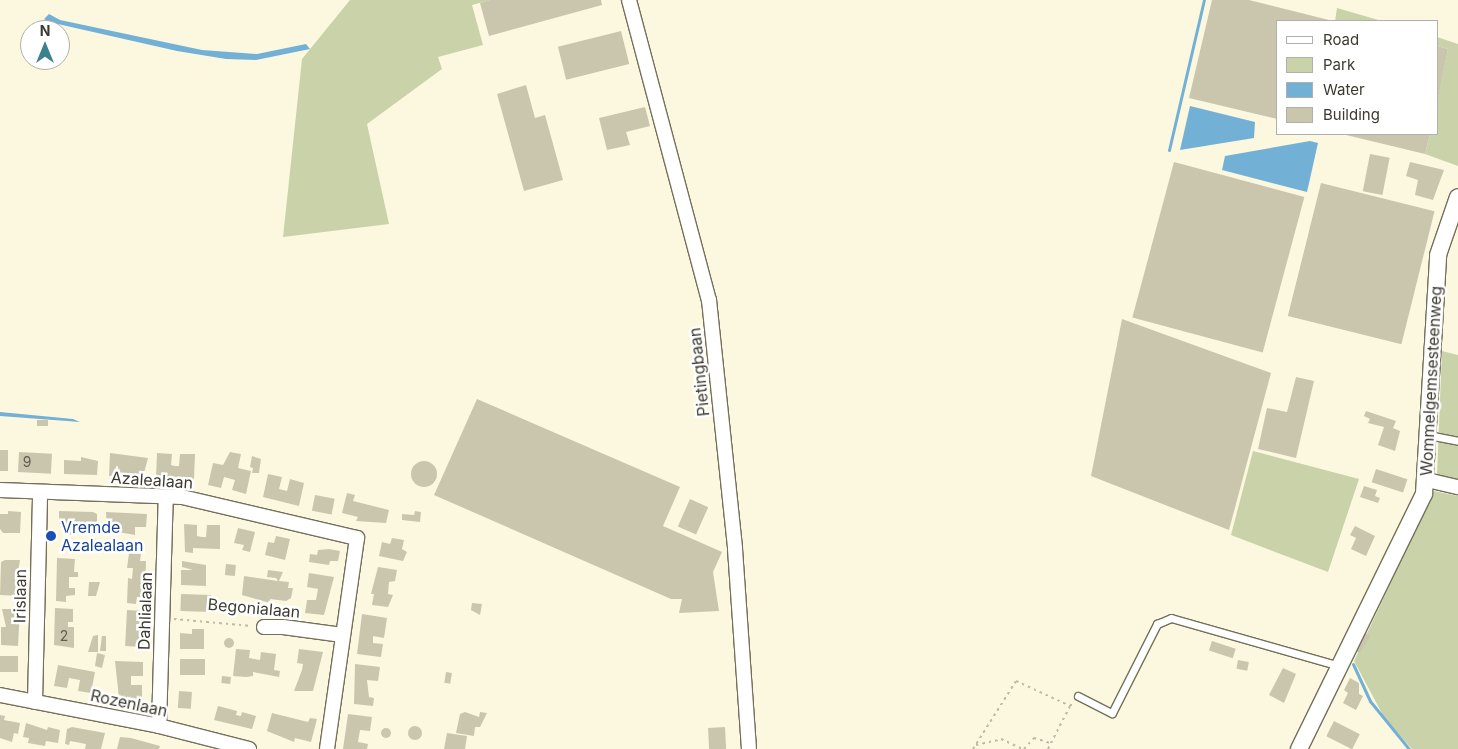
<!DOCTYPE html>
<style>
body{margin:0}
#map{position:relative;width:1458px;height:749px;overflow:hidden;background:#fcf8df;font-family:Inter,sans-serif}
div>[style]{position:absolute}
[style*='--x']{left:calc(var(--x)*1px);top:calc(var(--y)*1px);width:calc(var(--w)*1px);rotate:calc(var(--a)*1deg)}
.green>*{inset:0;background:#cad2a9}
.water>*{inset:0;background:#72b1d5}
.stream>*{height:3px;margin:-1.5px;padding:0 1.5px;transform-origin:1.5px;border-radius:1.5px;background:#72b1d5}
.building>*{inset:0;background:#cac6ae;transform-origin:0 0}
.round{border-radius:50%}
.path>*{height:2px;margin-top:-1px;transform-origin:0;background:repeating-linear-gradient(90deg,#bebaa6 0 2.5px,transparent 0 6.5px)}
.roads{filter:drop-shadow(1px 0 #736f5a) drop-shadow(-1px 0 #736f5a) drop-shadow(0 1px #736f5a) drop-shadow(0 -1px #736f5a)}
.service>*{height:7px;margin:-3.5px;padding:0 3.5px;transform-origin:3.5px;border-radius:3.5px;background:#fff}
.minor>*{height:14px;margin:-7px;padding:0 7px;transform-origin:7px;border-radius:7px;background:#fff}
.tertiary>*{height:16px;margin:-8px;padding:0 8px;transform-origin:8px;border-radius:8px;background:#fff}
.dots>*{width:14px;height:14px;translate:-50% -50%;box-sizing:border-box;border:2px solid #fff;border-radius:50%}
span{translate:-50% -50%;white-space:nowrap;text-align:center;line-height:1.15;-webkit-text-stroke:5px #fff;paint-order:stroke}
.number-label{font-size:14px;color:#605d50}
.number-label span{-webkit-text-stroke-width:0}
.street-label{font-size:16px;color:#3c3a30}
.transit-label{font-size:16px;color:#164399}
.left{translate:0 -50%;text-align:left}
.legend{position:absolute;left:1276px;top:20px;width:162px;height:115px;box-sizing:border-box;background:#fff;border:1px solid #b1b0ac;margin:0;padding:6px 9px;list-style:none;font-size:15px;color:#3c3a30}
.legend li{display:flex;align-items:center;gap:10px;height:25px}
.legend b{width:25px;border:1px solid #b1b0ac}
.north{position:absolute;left:20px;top:20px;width:50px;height:50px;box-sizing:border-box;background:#fff;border:1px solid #b1b0ac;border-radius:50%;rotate:0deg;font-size:14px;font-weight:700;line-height:20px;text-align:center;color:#3c3a30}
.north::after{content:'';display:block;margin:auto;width:18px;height:22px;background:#3c828d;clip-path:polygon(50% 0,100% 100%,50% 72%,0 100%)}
</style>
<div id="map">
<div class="green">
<div style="clip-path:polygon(350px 0,491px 0,472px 5px,483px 45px,438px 57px,442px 69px,367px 124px,389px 224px,283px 237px,302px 59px)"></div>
<div style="clip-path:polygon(1337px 8px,1382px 21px,1335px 21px)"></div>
<div style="clip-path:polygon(1437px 37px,1458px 44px,1458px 166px,1425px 154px,1430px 134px,1437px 134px,1437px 102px,1448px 49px,1437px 46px)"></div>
<div style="clip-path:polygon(1442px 351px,1458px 355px,1458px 482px,1438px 478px,1437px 474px)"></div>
<div style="clip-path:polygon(1253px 451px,1359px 479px,1328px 572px,1231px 535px)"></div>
<div style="clip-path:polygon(1434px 491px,1458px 496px,1458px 749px,1412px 749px,1385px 719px,1354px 661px)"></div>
</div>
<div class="water">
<div style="clip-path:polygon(49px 14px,60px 20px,202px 50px,257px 54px,306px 44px,310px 49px,256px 60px,226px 59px,177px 51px,49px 22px,44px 19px)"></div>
<div style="clip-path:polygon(1190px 106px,1255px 122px,1254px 138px,1180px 150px)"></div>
<div style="clip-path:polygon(1310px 141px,1318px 143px,1307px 192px,1222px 170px,1225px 156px)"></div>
<div style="clip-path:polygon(0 412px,73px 419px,80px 422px,0 416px)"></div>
</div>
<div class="stream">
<div style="--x:1169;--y:150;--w:154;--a:-76.9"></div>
<div style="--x:1353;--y:664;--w:41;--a:65.3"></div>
<div style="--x:1370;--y:701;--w:62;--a:50.9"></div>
</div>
<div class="building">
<div style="clip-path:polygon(490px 0,601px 0,602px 5px,489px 36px,480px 3px)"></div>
<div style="clip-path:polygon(1212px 0,1249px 0,1333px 21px,1277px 21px,1277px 119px,1189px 98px)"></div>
<div style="left:621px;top:31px;width:34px;height:65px;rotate:76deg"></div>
<div style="clip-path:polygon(1437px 46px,1448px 49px,1438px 99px,1437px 99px)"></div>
<div style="clip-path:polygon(526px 85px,535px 118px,545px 115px,563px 180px,524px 191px,497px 94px)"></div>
<div style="clip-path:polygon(645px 107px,650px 126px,626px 132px,630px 145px,607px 150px,599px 118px)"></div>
<div style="clip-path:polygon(1342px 134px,1430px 134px,1425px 154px)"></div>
<div style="left:1370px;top:154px;width:20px;height:38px;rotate:11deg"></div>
<div style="left:1174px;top:162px;width:135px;height:161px;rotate:15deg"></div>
<div style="clip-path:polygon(1410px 162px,1444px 170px,1433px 200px,1415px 195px,1418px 180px,1406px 176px)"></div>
<div style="left:1321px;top:183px;width:117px;height:137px;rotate:14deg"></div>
<div style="clip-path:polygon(1122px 319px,1271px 373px,1229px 530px,1091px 476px)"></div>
<div style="clip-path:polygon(1296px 377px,1314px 381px,1296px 458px,1258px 449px,1267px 408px,1287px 412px)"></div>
<div style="clip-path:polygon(477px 399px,680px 487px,663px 526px,722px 552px,713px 572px,719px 611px,679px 613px,682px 599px,671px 599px,434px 495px)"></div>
<div style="clip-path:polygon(1366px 411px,1396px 421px,1393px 428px,1400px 431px,1395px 451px,1378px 445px,1384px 427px,1368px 423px,1370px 419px,1364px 416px)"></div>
<div style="left:37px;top:420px;width:11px;height:6px"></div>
<div style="left:0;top:450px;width:8px;height:21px"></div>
<div style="left:19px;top:452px;width:33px;height:20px;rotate:3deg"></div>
<div style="clip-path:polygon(230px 452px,241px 454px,238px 468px,251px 471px,246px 494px,232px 490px,235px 480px,224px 477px,221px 488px,208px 485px,213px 463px,223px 465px)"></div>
<div style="clip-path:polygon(110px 453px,148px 458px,143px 477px,109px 476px)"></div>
<div style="clip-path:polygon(157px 453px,172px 454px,171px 465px,175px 466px,179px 466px,180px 454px,195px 454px,194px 479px,156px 478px)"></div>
<div style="clip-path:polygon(252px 456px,261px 459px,259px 473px,252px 473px,253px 468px,250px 467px)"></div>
<div style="clip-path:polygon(81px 457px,98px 461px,97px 475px,64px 474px,64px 460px,81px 461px)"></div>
<div class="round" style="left:411px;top:461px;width:26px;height:26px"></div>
<div style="left:1376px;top:469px;width:33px;height:14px;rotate:18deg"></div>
<div style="clip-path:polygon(268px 474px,282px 477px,279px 489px,287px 491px,290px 479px,304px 483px,299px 506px,263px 497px)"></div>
<div style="clip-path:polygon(1364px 486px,1377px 490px,1375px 496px,1380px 498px,1378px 503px,1360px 497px)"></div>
<div style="clip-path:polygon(347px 493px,355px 495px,353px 501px,389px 510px,386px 523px,356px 521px,358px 517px,342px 513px)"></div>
<div style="left:315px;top:495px;width:20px;height:16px;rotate:11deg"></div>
<div style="left:690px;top:499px;width:20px;height:30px;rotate:24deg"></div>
<div style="clip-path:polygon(8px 511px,21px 512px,20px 533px,3px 533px,0 529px,0 514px,8px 514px)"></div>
<div style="clip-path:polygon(59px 511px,93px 512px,97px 514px,97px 522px,92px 522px,92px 530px,75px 530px,75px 535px,69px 535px,69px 525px,59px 524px)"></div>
<div style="clip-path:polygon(415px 511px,421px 512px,420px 522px,402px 520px,402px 514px,414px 515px)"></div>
<div style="clip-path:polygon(106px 512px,147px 514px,146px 527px,135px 527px,135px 535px,107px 530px)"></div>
<div style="clip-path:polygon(184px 524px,197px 525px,197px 536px,202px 537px,206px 537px,207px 525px,220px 525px,220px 549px,193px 548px,193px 553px,185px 552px)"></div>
<div style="clip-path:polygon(1355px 526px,1375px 536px,1366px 556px,1351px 549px,1356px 538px,1350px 535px)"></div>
<div style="clip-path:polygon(238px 528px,255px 532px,250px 552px,242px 550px,244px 545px,234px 543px)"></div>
<div style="clip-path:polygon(276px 536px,290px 539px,285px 560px,265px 555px,268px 542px,274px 543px)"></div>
<div style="clip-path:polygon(392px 538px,404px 540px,402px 549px,407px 552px,403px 561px,379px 556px,382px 542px,390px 544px)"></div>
<div style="clip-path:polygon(329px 549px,340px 551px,338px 561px,330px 561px,329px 565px,309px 562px,310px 554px,317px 555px,318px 550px)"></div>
<div style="clip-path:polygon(129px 553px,141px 554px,140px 561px,146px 561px,145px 597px,137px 597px,136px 604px,127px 603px,128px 578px,132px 579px,133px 568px,127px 568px)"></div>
<div style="clip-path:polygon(57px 558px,75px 559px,74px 572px,78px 572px,78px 577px,69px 577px,69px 588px,75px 588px,75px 595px,66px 596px,66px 602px,56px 601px)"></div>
<div style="clip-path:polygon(5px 560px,20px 560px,17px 578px,19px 596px,0 595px,1px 562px)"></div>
<div style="clip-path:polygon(182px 561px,206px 565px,206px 586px,181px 585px,181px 570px,193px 570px,182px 567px)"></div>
<div style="left:226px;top:564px;width:10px;height:11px;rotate:6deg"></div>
<div style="clip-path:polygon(378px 567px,397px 570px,395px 581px,389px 582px,388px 594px,393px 595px,388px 607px,372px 605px,374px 594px,371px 594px)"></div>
<div style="clip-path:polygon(268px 570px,283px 572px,279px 581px,289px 582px,288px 588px,293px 588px,291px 598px,286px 601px,270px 599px,270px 603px,242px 595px,244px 576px,278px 581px,276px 578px,267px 577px)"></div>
<div style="clip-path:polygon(309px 573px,334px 577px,324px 615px,305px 613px,307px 600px,316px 600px,318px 589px,307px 587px)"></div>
<div style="clip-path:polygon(89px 582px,100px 582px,96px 596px,88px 596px)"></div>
<div style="left:181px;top:594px;width:30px;height:17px;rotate:2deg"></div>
<div style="clip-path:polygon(472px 603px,482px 604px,480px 615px,471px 610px)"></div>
<div style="clip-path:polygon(55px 608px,73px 609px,73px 622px,68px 622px,68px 627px,74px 627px,74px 648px,54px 645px)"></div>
<div style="clip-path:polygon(2px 609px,20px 609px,18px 646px,1px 645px,1px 627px,6px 627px)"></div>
<div style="left:127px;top:610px;width:18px;height:36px;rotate:3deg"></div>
<div style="clip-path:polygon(362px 614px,387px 618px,384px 638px,373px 636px,373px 643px,383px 644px,381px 657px,357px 654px)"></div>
<div style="clip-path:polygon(192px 629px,204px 629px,204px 649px,180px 649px,180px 633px,192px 634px)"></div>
<div style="left:1365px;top:633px;width:6px;height:20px;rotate:31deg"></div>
<div style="clip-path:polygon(98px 635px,98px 652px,88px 652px,93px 636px)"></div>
<div style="clip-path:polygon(102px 636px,106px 636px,106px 651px,100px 651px)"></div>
<div class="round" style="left:224px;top:638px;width:10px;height:10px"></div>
<div style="left:1212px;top:641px;width:25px;height:10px;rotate:18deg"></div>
<div style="clip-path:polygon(236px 649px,250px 650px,249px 658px,260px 660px,261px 652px,276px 654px,274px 670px,280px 671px,279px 677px,253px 672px,253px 676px,246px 677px,233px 676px)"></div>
<div style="clip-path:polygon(299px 649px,323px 652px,313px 691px,294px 691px,302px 670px,303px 664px,297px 663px)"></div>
<div style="clip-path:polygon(97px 653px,105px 655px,102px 668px,95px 666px)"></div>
<div style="left:0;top:656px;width:18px;height:16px"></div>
<div style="left:180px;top:659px;width:25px;height:16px"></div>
<div style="left:1238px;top:660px;width:11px;height:9px;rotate:10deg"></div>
<div style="clip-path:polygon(115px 661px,143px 662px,143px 676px,131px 676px,131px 685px,142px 685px,142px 699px,119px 698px)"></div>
<div style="clip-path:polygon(355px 664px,380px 667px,378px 681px,367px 680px,369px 697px,374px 698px,373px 706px,354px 704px)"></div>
<div style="clip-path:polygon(58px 665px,95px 672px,91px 693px,78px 691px,80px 680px,69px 678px,67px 688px,54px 686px)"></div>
<div style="clip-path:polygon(1283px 668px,1296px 674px,1284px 703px,1269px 695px)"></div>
<div style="left:446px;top:672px;width:6px;height:11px;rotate:9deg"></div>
<div style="left:222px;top:676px;width:9px;height:7px;rotate:6deg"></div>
<div style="clip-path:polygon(1350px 678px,1359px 683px,1359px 694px,1363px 696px,1356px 710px,1343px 703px,1348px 693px,1344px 690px)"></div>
<div style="left:179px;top:691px;width:13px;height:17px;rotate:4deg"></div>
<div style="clip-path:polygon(218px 706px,237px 711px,236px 715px,241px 716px,242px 712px,256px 716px,252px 729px,214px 720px)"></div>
<div style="clip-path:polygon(465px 712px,479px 717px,480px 712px,487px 713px,480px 727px,475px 727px,474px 736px,456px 733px,460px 714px)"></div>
<div style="clip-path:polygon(272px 713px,308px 722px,310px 718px,317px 719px,311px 742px,295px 738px,294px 742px,267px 731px)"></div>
<div style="clip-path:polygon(348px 714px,372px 717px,370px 731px,360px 730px,358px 742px,368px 744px,367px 749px,343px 749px)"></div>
<div style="clip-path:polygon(0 715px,5px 716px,4px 720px,20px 723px,18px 734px,14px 733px,12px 742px,0 738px)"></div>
<div style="left:1334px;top:721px;width:29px;height:17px;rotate:27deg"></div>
<div style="clip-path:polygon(26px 723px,47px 730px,48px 727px,60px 730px,58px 743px,46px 741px,45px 746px,28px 743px,29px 738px,23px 737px)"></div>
<div class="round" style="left:408px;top:726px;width:14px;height:14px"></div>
<div style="clip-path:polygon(72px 727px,105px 733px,101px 749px,85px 749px,86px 744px,70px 741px,69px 745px,65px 744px,67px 729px)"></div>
<div style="left:725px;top:727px;width:22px;height:17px;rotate:87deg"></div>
<div class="round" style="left:381px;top:728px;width:10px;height:10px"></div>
<div style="clip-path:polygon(447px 733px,467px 736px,465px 749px,444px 749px)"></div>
<div style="clip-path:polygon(120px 737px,131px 738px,160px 746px,159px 749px,117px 749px)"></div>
</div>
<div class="path">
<div style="--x:174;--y:619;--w:78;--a:5.1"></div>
<div style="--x:976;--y:745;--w:26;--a:-13"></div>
<div style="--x:1001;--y:739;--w:23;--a:25"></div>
<div style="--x:973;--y:749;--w:80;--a:-57.7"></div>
<div style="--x:1016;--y:681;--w:60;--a:24.8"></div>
<div style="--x:1070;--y:706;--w:4;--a:-45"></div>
<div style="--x:1024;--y:749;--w:15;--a:-48"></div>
<div style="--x:1034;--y:738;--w:17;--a:17"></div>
<div style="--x:1048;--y:749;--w:48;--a:-62.9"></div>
</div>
<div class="roads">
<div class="service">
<div style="--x:1428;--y:435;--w:31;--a:11"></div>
<div style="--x:1078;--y:696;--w:38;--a:27"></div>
<div style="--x:1112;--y:713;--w:100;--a:-63.2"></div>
<div style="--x:1157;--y:624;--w:15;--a:-23"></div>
<div style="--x:1171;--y:618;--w:175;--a:15.9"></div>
</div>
<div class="minor">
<div style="--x:629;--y:0;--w:310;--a:75.1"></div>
<div style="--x:709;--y:300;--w:250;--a:84"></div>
<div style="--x:735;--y:549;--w:200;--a:86"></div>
<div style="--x:1427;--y:480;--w:32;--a:13"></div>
<div style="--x:0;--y:490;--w:182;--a:2.2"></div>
<div style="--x:182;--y:497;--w:180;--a:13.2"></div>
<div style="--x:357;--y:538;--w:213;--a:98.1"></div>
<div style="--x:264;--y:627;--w:19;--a:0"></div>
<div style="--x:283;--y:627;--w:60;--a:7.7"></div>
<div style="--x:0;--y:695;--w:162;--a:11"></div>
<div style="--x:159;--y:726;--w:93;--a:14.3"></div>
<div style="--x:35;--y:702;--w:210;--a:-88.6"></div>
<div style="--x:159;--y:726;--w:230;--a:-88.3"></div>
</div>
<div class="tertiary">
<div style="--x:1299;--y:749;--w:284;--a:-63.9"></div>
<div style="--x:1424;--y:494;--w:239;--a:-86.6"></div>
<div style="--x:1438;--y:255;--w:61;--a:-71"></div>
</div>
</div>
<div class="dots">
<div style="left:51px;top:536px;background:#1a4fb4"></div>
</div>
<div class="number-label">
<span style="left:27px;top:462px">9</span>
<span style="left:64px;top:636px">2</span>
</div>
<div class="street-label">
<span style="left:699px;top:372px;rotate:-96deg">Pietingbaan</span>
<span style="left:1431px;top:381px;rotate:-87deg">Wommelgemsesteenweg</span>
<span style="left:152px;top:480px;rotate:4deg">Azalealaan</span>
<span style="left:20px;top:596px;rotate:-89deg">Irislaan</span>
<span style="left:254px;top:608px;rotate:5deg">Begonialaan</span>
<span style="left:145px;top:611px;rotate:-88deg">Dahlialaan</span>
<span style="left:129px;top:703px;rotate:12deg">Rozenlaan</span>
</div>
<div class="transit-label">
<span class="left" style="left:61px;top:536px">Vremde<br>Azalealaan</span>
</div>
<ul class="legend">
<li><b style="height:6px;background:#fff"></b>Road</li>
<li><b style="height:14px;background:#cad2a9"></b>Park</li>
<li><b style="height:14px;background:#72b1d5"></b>Water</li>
<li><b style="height:14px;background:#cac6ae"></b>Building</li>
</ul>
<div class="north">N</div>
</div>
